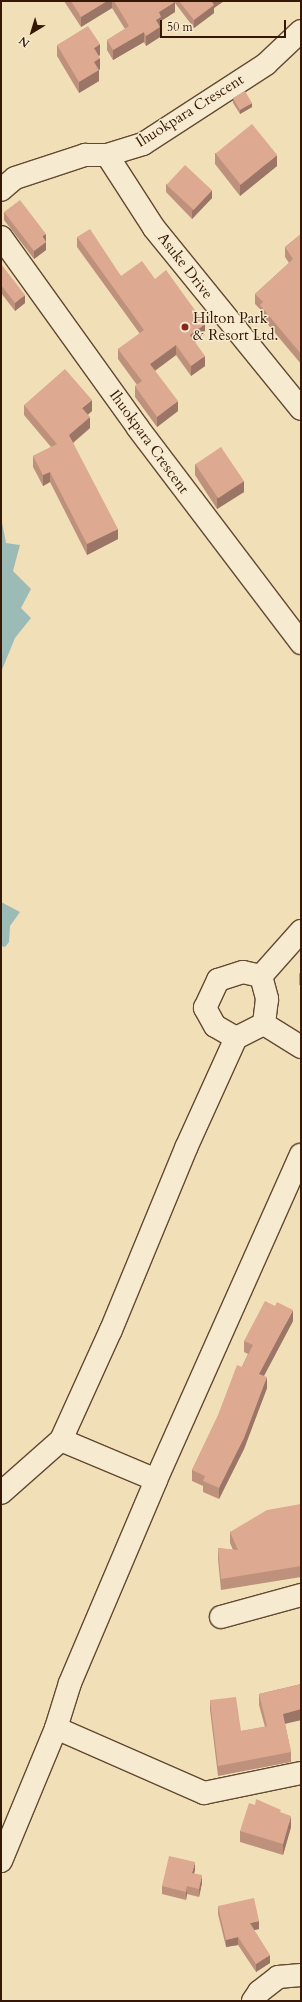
<!DOCTYPE html>
<style>
body{margin:0}
#map{position:relative;width:302px;height:2002px;overflow:hidden;background:#f1e0b7;font-family:Cardo,serif}
div>[style]{position:absolute}
[style*='--x']{left:calc(var(--x)*1px);top:calc(var(--y)*1px);width:calc(var(--w)*1px);rotate:calc(var(--a)*1deg)}
.water>*{inset:0;background:#9dbbb6}
.roads{filter:drop-shadow(1px 0 #634932) drop-shadow(-1px 0 #634932) drop-shadow(0 1px #634932) drop-shadow(0 -1px #634932)}
.minor>*{height:22px;margin:-11px;padding:0 11px;transform-origin:11px;border-radius:11px;background:#f6ebd0}
.wall>*{inset:0;background:#be917d}
.shaded-wall>*{inset:0;background:#9b7666}
.building>*{inset:0;background:#dda991;transform-origin:0 0}
.dots>*{width:11px;height:11px;translate:-50% -50%;box-sizing:border-box;border:2px solid #f6ebd0;border-radius:50%}
span{translate:-50% -50%;white-space:nowrap;text-align:center;line-height:1.15;-webkit-text-stroke:3px #f6ebd0;paint-order:stroke}
.street-label{font-size:15px;color:#341705}
.poi-label{font-size:15px;color:#341705}
.left{translate:0 -50%;text-align:left}
.frame{position:absolute;inset:0;border:2px solid #341705;pointer-events:none}
.north{position:absolute;left:12px;top:12px;width:40px;height:40px;-webkit-text-stroke:3px #f6ebd0;paint-order:stroke;rotate:218deg;font-size:11px;font-weight:700;line-height:16px;text-align:center;color:#341705}
.north::after{content:'';display:block;margin:auto;width:14px;height:18px;background:#341705;clip-path:polygon(50% 0,100% 100%,50% 72%,0 100%)}
.scale{position:absolute;left:160px;top:20px;width:126px;height:18px;box-sizing:border-box;border:2px solid #341705;border-top:0;padding-left:5px;font-size:12px;line-height:14px;white-space:nowrap;color:#341705;-webkit-text-stroke:3px #f6ebd0;paint-order:stroke}
</style>
<div id="map">
<div class="water">
<div style="clip-path:polygon(1px 517px,6px 543px,20px 545px,13px 571px,31px 589px,21px 608px,31px 618px,15px 638px,1px 672px)"></div>
<div style="clip-path:polygon(1px 902px,20px 912px,10px 926px,9px 942px,5px 947px,1px 946px)"></div>
</div>
<div class="roads">
<div class="minor">
<div style="--x:107;--y:155;--w:87;--a:57.2"></div>
<div style="--x:154;--y:228;--w:233;--a:50.9"></div>
<div style="--x:1;--y:190;--w:18;--a:-41"></div>
<div style="--x:15;--y:178;--w:74;--a:-18.2"></div>
<div style="--x:85;--y:155;--w:22;--a:0"></div>
<div style="--x:107;--y:155;--w:38;--a:-17"></div>
<div style="--x:143;--y:144;--w:147;--a:-33"></div>
<div style="--x:266;--y:64;--w:48;--a:-43.3"></div>
<div style="--x:1;--y:237;--w:235;--a:54.3"></div>
<div style="--x:138;--y:428;--w:270;--a:52.8"></div>
<div style="--x:301;--y:931;--w:60;--a:131.6"></div>
<div style="--x:261;--y:976;--w:24;--a:75"></div>
<div style="--x:267;--y:999;--w:25;--a:97"></div>
<div style="--x:264;--y:1024;--w:44;--a:31.9"></div>
<div style="--x:236;--y:1038;--w:24;--a:-150"></div>
<div style="--x:215;--y:1026;--w:21;--a:-119"></div>
<div style="--x:205;--y:1008;--w:31;--a:-65"></div>
<div style="--x:218;--y:980;--w:26;--a:-18"></div>
<div style="--x:243;--y:972;--w:18;--a:13"></div>
<div style="--x:61;--y:1440;--w:103;--a:22.8"></div>
<div style="--x:1;--y:1493;--w:80;--a:-41.5"></div>
<div style="--x:61;--y:1440;--w:121;--a:-65.6"></div>
<div style="--x:111;--y:1330;--w:197;--a:-67.6"></div>
<div style="--x:186;--y:1148;--w:121;--a:-65.6"></div>
<div style="--x:236;--y:1038;--w:31;--a:-27"></div>
<div style="--x:221;--y:1617;--w:83;--a:-15.4"></div>
<div style="--x:56;--y:1728;--w:162;--a:23.7"></div>
<div style="--x:204;--y:1793;--w:99;--a:-11.7"></div>
<div style="--x:1;--y:1861;--w:144;--a:-67.5"></div>
<div style="--x:56;--y:1728;--w:47;--a:-72.7"></div>
<div style="--x:70;--y:1683;--w:220;--a:-67"></div>
<div style="--x:156;--y:1480;--w:356;--a:-66"></div>
<div style="--x:253;--y:2001;--w:11;--a:-56"></div>
<div style="--x:259;--y:1992;--w:24;--a:-38"></div>
<div style="--x:278;--y:1977;--w:23;--a:-5"></div>
</div>
</div>
<div class="wall">
<div style="clip-path:polygon(64px 1px,224px 1px,214px 8px,214px 13px,194px 28px,175px 3px,175px 12px,161px 21px,161px 27px,160px 28px,160px 37px,146px 46px,144px 42px,113px 60px,107px 50px,107px 40px,125px 29px,112px 8px,81px 27px)"></div>
<div style="clip-path:polygon(57px 45px,100px 55px,99px 56px,100px 69px,99px 70px,99px 81px,79px 93px,57px 56px)"></div>
<div style="clip-path:polygon(233px 99px,252px 107px,240px 114px,233px 103px)"></div>
<div style="clip-path:polygon(215px 153px,277px 166px,240px 196px,215px 164px)"></div>
<div style="clip-path:polygon(166px 184px,212px 198px,192px 219px,166px 192px)"></div>
<div style="clip-path:polygon(4px 212px,46px 241px,46px 250px,34px 259px,4px 220px)"></div>
<div style="clip-path:polygon(301px 234px,301px 364px,260px 315px,260px 309px,255px 304px,255px 294px,289px 263px,285px 257px,285px 247px)"></div>
<div style="clip-path:polygon(77px 237px,121px 276px,155px 279px,205px 334px,195px 342px,205px 366px,191px 376px,176px 355px,155px 371px,178px 411px,157px 427px,135px 397px,135px 386px,137px 385px,118px 359px,118px 349px,140px 334px,77px 247px)"></div>
<div style="clip-path:polygon(1px 264px,25px 303px,15px 311px,1px 293px)"></div>
<div style="clip-path:polygon(24px 405px,92px 411px,88px 415px,90px 428px,73px 443px,118px 539px,87px 555px,50px 482px,43px 486px,33px 467px,33px 456px,51px 447px,24px 415px)"></div>
<div style="clip-path:polygon(195px 464px,244px 492px,217px 509px,195px 475px)"></div>
<div style="clip-path:polygon(301px 971px,301px 992px,300px 990px,300px 985px,299px 985px,299px 974px)"></div>
<div style="clip-path:polygon(293px 1321px,264px 1376px,267px 1388px,244px 1449px,219px 1499px,203px 1492px,203px 1486px,192px 1481px,192px 1470px,248px 1354px,244px 1352px,244px 1341px)"></div>
<div style="clip-path:polygon(301px 1504px,301px 1577px,221px 1590px,218px 1559px,218px 1548px,233px 1550px,230px 1543px,230px 1532px)"></div>
<div style="clip-path:polygon(301px 1684px,301px 1720px,285px 1724px,291px 1752px,291px 1762px,218px 1776px,210px 1710px,210px 1700px,241px 1731px,265px 1727px,259px 1705px,259px 1694px)"></div>
<div style="clip-path:polygon(281px 1813px,291px 1827px,283px 1855px,240px 1842px,240px 1831px)"></div>
<div style="clip-path:polygon(195px 1870px,194px 1873px,202px 1883px,199px 1897px,187px 1894px,186px 1900px,162px 1894px,162px 1886px)"></div>
<div style="clip-path:polygon(218px 1906px,259px 1929px,254px 1930px,270px 1963px,256px 1972px,238px 1945px,226px 1947px,218px 1914px)"></div>
</div>
<div class="shaded-wall">
<div style="clip-path:polygon(107px 1px,112px 1px,112px 8px,81px 27px,81px 17px)"></div>
<div style="clip-path:polygon(213px 1px,224px 1px,214px 8px,214px 13px,194px 28px,194px 20px)"></div>
<div style="clip-path:polygon(175px 2px,175px 12px,161px 21px,161px 27px,160px 28px,160px 37px,146px 46px,146px 36px,156px 20px,159px 12px)"></div>
<div style="clip-path:polygon(144px 32px,144px 42px,113px 60px,113px 50px)"></div>
<div style="clip-path:polygon(100px 44px,100px 55px,94px 59px,94px 48px)"></div>
<div style="clip-path:polygon(100px 58px,100px 69px,99px 70px,99px 81px,79px 93px,79px 82px,94px 62px)"></div>
<div style="clip-path:polygon(252px 103px,252px 107px,240px 114px,240px 110px)"></div>
<div style="clip-path:polygon(277px 155px,277px 166px,240px 196px,240px 185px)"></div>
<div style="clip-path:polygon(212px 190px,212px 198px,192px 219px,192px 211px)"></div>
<div style="clip-path:polygon(46px 234px,46px 242px,42px 236px)"></div>
<div style="clip-path:polygon(46px 242px,46px 250px,34px 259px,34px 251px)"></div>
<div style="clip-path:polygon(25px 295px,25px 303px,15px 311px,15px 303px)"></div>
<div style="clip-path:polygon(205px 324px,205px 334px,190px 345px,190px 335px)"></div>
<div style="clip-path:polygon(176px 345px,176px 355px,150px 374px,150px 364px)"></div>
<div style="clip-path:polygon(205px 356px,205px 366px,191px 376px,191px 366px)"></div>
<div style="clip-path:polygon(92px 400px,92px 411px,82px 419px,82px 408px)"></div>
<div style="clip-path:polygon(178px 401px,178px 411px,157px 427px,157px 417px)"></div>
<div style="clip-path:polygon(90px 417px,90px 428px,69px 446px,69px 435px)"></div>
<div style="clip-path:polygon(50px 472px,50px 482px,43px 486px,43px 475px)"></div>
<div style="clip-path:polygon(244px 481px,244px 492px,217px 509px,217px 498px)"></div>
<div style="clip-path:polygon(118px 529px,118px 539px,87px 555px,87px 544px)"></div>
<div style="clip-path:polygon(293px 1310px,293px 1321px,259px 1385px,259px 1374px)"></div>
<div style="clip-path:polygon(267px 1377px,267px 1388px,244px 1449px,219px 1499px,219px 1488px)"></div>
<div style="clip-path:polygon(301px 1709px,301px 1720px,283px 1724px,283px 1714px)"></div>
<div style="clip-path:polygon(291px 1816px,291px 1827px,283px 1855px,283px 1844px)"></div>
<div style="clip-path:polygon(195px 1862px,195px 1870px,192px 1881px,192px 1873px)"></div>
<div style="clip-path:polygon(202px 1875px,202px 1883px,199px 1897px,199px 1889px)"></div>
<div style="clip-path:polygon(187px 1886px,187px 1894px,186px 1900px,186px 1892px)"></div>
<div style="clip-path:polygon(259px 1921px,259px 1929px,250px 1931px,250px 1923px)"></div>
<div style="clip-path:polygon(238px 1937px,238px 1945px,226px 1947px,226px 1940px)"></div>
<div style="clip-path:polygon(270px 1955px,270px 1963px,256px 1972px,256px 1964px)"></div>
</div>
<div class="building">
<div style="clip-path:polygon(71px 1px,107px 1px,81px 17px)"></div>
<div style="clip-path:polygon(114px 1px,174px 1px,175px 2px,159px 12px,161px 17px,156px 20px,160px 27px,146px 36px,144px 32px,113px 50px,107px 40px,129px 26px)"></div>
<div style="clip-path:polygon(179px 1px,213px 1px,212px 2px,214px 5px,194px 20px)"></div>
<div style="clip-path:polygon(88px 26px,100px 44px,94px 48px,100px 58px,94px 62px,99px 70px,79px 82px,57px 45px)"></div>
<div style="left:245px;top:91px;width:14px;height:14px;rotate:60deg"></div>
<div style="left:252px;top:124px;width:40px;height:47px;rotate:51deg"></div>
<div style="left:185px;top:165px;width:37px;height:27px;rotate:43deg"></div>
<div style="clip-path:polygon(20px 200px,46px 234px,42px 236px,46px 242px,34px 251px,4px 212px)"></div>
<div style="clip-path:polygon(90px 229px,121px 276px,142px 261px,155px 279px,166px 270px,205px 324px,190px 335px,205px 356px,191px 366px,176px 345px,150px 364px,178px 401px,157px 417px,135px 386px,142px 381px,118px 349px,144px 330px,77px 237px)"></div>
<div style="clip-path:polygon(301px 234px,301px 354px,260px 305px,263px 302px,255px 294px,293px 259px,285px 247px)"></div>
<div style="clip-path:polygon(1px 264px,25px 295px,15px 303px,1px 285px)"></div>
<div style="clip-path:polygon(65px 369px,92px 400px,82px 408px,90px 417px,69px 435px,118px 529px,87px 544px,50px 472px,43px 475px,33px 456px,57px 444px,24px 405px)"></div>
<div style="left:221px;top:447px;width:41px;height:31px;rotate:56deg"></div>
<div style="clip-path:polygon(265px 1301px,275px 1306px,277px 1302px,293px 1310px,259px 1374px,267px 1377px,244px 1438px,219px 1488px,203px 1481px,205px 1476px,192px 1470px,218px 1415px,237px 1365px,242px 1367px,253px 1345px,244px 1341px)"></div>
<div style="clip-path:polygon(301px 1504px,301px 1566px,221px 1579px,218px 1548px,238px 1550px,230px 1532px,267px 1510px)"></div>
<div style="clip-path:polygon(301px 1684px,301px 1709px,283px 1714px,291px 1752px,218px 1766px,210px 1700px,236px 1697px,241px 1731px,267px 1726px,259px 1694px)"></div>
<div style="clip-path:polygon(256px 1799px,281px 1810px,280px 1812px,291px 1816px,283px 1844px,240px 1831px,249px 1803px,255px 1805px)"></div>
<div style="clip-path:polygon(169px 1856px,195px 1862px,192px 1873px,202px 1875px,199px 1889px,187px 1886px,186px 1892px,162px 1886px)"></div>
<div style="clip-path:polygon(254px 1898px,259px 1921px,250px 1923px,270px 1955px,256px 1964px,238px 1937px,226px 1940px,218px 1906px)"></div>
</div>
<div class="dots">
<div style="left:185px;top:327px;background:#8f2418"></div>
</div>
<div class="street-label">
<span style="left:190px;top:111px;rotate:-32deg">Ihuokpara Crescent</span>
<span style="left:185px;top:266px;rotate:52deg">Asuke Drive</span>
<span style="left:149px;top:442px;rotate:54deg">Ihuokpara Crescent</span>
</div>
<div class="poi-label">
<span class="left" style="left:193px;top:327px">Hilton Park<br>&amp; Resort Ltd.</span>
</div>
<div class="frame"></div>
<div class="north">N</div>
<div class="scale">50 m</div>
</div>
